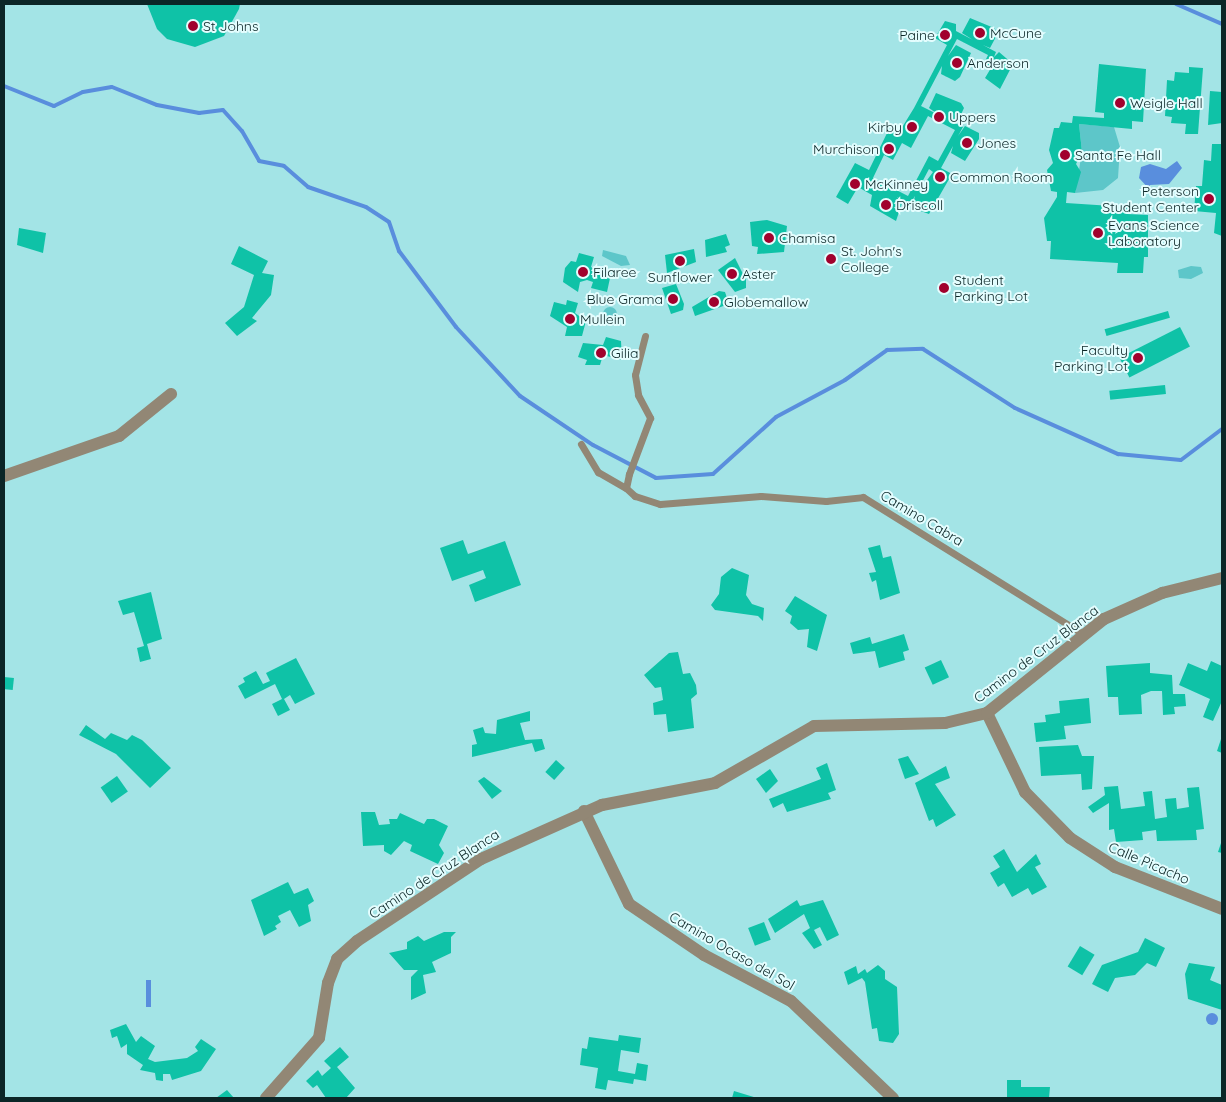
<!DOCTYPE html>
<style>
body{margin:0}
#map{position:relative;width:1226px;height:1102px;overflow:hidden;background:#a3e4e6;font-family:Quicksand,sans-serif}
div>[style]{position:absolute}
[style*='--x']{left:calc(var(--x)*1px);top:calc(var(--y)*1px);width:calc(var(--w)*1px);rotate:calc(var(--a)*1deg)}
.green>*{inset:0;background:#5dc6c9}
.round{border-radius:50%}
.water>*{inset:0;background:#598edd;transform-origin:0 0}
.stream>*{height:4px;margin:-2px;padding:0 2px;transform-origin:2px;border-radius:2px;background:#598edd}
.building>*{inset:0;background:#0fc2a7;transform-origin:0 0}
.service>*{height:7px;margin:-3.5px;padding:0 3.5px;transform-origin:3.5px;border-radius:3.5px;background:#928775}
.minor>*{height:12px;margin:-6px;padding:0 6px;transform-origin:6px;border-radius:6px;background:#928775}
.dots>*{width:14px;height:14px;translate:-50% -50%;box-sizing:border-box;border:2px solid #e4fdfe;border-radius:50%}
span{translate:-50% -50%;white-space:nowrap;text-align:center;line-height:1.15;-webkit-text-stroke:4px #e4fdfe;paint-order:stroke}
.poi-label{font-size:14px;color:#0b2627}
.left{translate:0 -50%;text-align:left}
.right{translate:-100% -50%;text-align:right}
.street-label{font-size:14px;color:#0b2627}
.frame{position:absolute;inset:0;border:5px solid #0b2627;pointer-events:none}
</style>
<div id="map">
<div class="green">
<div style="clip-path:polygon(1079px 124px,1114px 127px,1120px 147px,1118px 178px,1103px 190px,1075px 193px,1082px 152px)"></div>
<div style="clip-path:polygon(603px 250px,626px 256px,630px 265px,621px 266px,602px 256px)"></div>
<div style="clip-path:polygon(1191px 266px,1201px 267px,1203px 273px,1191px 279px,1179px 278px,1178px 270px)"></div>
<div class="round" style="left:603px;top:307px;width:14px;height:14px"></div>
</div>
<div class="water">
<div style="clip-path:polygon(1177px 161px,1182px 168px,1169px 184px,1150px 185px,1150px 190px,1139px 178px,1141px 167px,1150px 164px,1166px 169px)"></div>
<div style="left:146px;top:980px;width:5px;height:27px"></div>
<div class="round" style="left:1206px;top:1013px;width:12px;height:12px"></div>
</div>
<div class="stream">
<div style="--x:1176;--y:4;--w:50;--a:23.5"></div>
<div style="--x:4;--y:86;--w:54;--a:21.8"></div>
<div style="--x:54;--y:106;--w:32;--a:-26"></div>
<div style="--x:83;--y:92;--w:29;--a:-10"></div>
<div style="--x:112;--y:87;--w:48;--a:21.8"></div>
<div style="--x:157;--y:105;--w:43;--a:10.8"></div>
<div style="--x:199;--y:113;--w:24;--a:-7"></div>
<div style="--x:223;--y:110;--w:28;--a:48"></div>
<div style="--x:242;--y:131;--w:34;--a:60"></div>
<div style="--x:259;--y:161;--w:25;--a:11"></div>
<div style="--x:284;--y:166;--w:32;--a:41"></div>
<div style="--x:308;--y:187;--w:61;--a:19"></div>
<div style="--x:366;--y:207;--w:27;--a:33"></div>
<div style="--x:389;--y:222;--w:31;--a:71"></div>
<div style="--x:399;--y:251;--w:95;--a:53.1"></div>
<div style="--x:456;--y:327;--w:94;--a:47.2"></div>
<div style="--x:520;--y:396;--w:88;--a:33.9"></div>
<div style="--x:593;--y:445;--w:71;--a:27.6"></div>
<div style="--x:656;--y:478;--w:57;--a:-4"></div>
<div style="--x:713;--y:474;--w:85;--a:-42.1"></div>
<div style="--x:776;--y:417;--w:78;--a:-28.2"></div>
<div style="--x:845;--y:380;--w:52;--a:-35.5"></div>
<div style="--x:887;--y:350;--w:36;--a:-2"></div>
<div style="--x:923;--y:349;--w:109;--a:32.7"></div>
<div style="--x:1015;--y:408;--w:113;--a:24.1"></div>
<div style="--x:1118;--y:454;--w:63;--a:5.4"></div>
<div style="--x:1181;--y:460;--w:51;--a:-37.1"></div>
</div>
<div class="building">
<div style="clip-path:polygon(147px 4px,240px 4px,239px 9px,224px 36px,195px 47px,167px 39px,157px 29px)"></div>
<div style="clip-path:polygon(evenodd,970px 18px,994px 28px,998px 33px,990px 48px,983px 45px,996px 52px,994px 57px,999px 52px,1013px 64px,1000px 89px,985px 78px,991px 68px,981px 69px,988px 55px,957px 39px,948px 56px,956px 45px,971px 53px,960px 77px,955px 81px,941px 74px,942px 66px,921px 106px,939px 115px,929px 108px,936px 93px,961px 103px,964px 108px,957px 123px,949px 120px,963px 127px,958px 136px,965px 126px,979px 133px,979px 139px,965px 161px,951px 153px,953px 146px,941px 168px,952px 174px,929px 214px,912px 208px,915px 196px,910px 204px,897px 197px,902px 203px,896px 221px,870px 206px,872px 195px,858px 187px,848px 204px,836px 197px,855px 163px,869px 170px,889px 129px,898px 134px,914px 108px,947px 45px,935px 38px,945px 21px,956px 24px,956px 31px,973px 40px,962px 33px,970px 18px,928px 116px,955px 130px,938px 161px,929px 156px,908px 196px,873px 178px,884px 155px,893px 160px,902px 143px,911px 148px,928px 116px,970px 18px,929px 169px,933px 172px,922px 187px,920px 186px,929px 169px)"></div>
<div style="clip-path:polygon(1099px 64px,1146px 69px,1143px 122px,1132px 121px,1132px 129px,1079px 124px,1082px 152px,1076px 164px,1081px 172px,1075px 193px,1067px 192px,1066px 203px,1127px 207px,1127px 214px,1148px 215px,1148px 257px,1144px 257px,1143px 273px,1117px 273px,1118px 263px,1050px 259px,1051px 241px,1047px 241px,1044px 218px,1057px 197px,1057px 192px,1051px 191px,1047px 170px,1053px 163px,1049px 150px,1054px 128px,1059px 128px,1061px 122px,1072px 123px,1073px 116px,1104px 118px,1104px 113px,1095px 112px)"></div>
<div style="clip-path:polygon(1189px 67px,1203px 68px,1198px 134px,1185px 134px,1186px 124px,1171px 123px,1172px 117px,1165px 116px,1167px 80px,1174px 81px,1175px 72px,1189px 73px)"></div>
<div style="clip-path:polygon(1210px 91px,1222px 92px,1222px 123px,1208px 125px)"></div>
<div style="clip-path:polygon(1212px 144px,1222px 144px,1222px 236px,1214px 233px,1216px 213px,1194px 211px,1196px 186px,1202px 186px,1204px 160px,1211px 161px)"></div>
<div style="clip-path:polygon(767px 220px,787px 226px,784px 252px,757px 254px,758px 247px,752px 246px,750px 222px)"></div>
<div style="clip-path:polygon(19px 228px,46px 233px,43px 253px,17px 245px)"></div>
<div style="clip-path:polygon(726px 234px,730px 245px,725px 247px,727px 252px,706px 257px,705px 240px)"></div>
<div style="clip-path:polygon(239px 246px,268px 261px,262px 273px,274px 275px,271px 295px,252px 318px,257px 321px,237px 336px,225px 323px,244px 307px,254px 275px,231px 264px)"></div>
<div style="clip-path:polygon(694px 249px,696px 262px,667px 273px,665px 255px)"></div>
<div style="clip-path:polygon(579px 253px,594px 257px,591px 267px,610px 278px,607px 292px,591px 288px,593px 282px,587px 280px,580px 282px,578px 292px,563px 282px,565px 268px,571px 261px,576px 262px)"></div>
<div style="clip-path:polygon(735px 258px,746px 280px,746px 288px,735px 292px,718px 270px)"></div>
<div style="clip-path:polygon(676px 284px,684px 304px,683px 310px,671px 314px,662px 288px)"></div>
<div style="clip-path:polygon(719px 291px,725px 292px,729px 304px,695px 316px,692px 307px)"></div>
<div style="clip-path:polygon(567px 300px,578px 303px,575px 313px,586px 321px,582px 336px,565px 336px,567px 327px,550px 316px,554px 302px,566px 305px)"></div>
<div style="left:1168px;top:311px;width:7px;height:66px;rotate:74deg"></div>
<div style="left:1180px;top:327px;width:22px;height:68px;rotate:63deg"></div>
<div style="clip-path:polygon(606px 337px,621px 341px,622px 360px,603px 355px,600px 365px,585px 365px,587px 360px,578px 357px,583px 343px,603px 345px)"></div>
<div style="left:1165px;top:385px;width:9px;height:56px;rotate:84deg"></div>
<div style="clip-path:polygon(463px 540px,468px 554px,505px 541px,521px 585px,475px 602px,469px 585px,486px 578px,483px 570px,452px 581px,440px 548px)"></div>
<div style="clip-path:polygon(880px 545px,883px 558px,891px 556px,900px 593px,880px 600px,876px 580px,872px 582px,869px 573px,876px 572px,868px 548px)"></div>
<div style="clip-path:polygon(732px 568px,749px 575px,746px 595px,752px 604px,764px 608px,763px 621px,758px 616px,715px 610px,711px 605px,719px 594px,721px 577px)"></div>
<div style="clip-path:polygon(151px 592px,162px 639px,147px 644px,151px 659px,140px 662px,137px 648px,144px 646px,134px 612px,123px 615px,118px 601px)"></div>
<div style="clip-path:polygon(795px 596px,827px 615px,817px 651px,807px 647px,809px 629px,798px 630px,790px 623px,792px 616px,785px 611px)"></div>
<div style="clip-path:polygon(904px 634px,909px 650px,903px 652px,905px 660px,879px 668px,875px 651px,853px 654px,850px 643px,870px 637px,872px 644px)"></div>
<div style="clip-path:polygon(678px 652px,683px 674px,690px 673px,696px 685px,697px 694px,691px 699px,694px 728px,668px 732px,666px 714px,654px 715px,653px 703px,663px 700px,661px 687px,655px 688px,644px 675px,669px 653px)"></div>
<div style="clip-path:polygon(296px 658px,315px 694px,295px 704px,290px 695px,284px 699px,290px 710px,278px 716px,272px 704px,282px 699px,275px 684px,245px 699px,238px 686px,245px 682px,243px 678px,256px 671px,263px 684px,270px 681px,266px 673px)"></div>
<div style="left:941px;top:660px;width:19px;height:18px;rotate:65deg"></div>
<div style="clip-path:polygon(1211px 661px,1222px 666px,1222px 701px,1213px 721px,1203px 717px,1210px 699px,1179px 685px,1188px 663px,1207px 671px)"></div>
<div style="clip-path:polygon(1150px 663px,1150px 673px,1172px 675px,1173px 694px,1185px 694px,1186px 706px,1174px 707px,1175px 714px,1163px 715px,1162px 691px,1151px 691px,1141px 695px,1142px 714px,1119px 715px,1118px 697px,1108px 697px,1106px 666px)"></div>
<div style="left:4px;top:677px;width:10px;height:12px;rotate:6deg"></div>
<div style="clip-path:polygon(1089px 698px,1091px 723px,1064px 726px,1066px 739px,1036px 742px,1034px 723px,1046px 722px,1045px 715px,1060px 713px,1059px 701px)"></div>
<div style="clip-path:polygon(530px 711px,530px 721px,520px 723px,525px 740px,542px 739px,545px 749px,535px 752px,532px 743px,472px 757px,472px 745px,477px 744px,473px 730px,483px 727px,485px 733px,496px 734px,497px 720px)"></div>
<div style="clip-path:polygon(86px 725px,105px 739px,111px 733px,127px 740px,132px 735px,142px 740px,171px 768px,150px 788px,116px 754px,79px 735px)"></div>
<div style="clip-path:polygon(1222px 736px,1222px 753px,1217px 751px)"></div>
<div style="clip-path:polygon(1078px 745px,1082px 756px,1094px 756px,1092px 789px,1082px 790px,1081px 774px,1041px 776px,1039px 747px)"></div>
<div style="clip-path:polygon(908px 756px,919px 774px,905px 779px,898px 759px)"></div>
<div style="left:556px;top:760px;width:12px;height:16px;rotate:42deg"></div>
<div style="clip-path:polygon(827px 763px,836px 790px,828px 793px,831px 799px,787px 812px,783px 803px,773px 808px,769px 799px,821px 779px,816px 768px)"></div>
<div style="clip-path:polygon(946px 766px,950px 778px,935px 784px,956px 815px,936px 827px,933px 819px,929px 821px,915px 783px)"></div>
<div style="clip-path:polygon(770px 769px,778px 781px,766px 793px,756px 779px)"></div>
<div style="left:117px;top:776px;width:19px;height:20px;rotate:55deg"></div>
<div style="clip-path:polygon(484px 777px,502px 791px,492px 799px,478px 781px)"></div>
<div style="clip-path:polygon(1118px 786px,1121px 809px,1145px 806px,1143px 792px,1152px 791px,1155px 819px,1167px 817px,1165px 799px,1176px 798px,1177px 809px,1189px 807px,1187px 788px,1199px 787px,1204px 829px,1196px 830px,1197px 840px,1157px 841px,1156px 830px,1142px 832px,1143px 840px,1116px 842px,1114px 829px,1109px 830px,1109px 803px,1093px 813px,1088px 807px,1105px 795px,1104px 787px)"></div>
<div style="clip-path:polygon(361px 812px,375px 812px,379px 825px,390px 824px,389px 819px,397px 819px,400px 813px,424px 824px,427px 819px,434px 819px,448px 826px,439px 845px,444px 853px,438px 864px,410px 851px,412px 845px,404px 841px,391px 855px,384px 851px,384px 841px,384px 845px,363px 846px)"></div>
<div style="clip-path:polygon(1222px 840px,1222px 853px,1218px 852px)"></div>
<div style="clip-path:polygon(1004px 849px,1017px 872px,1036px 854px,1041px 864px,1035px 867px,1047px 887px,1032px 895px,1028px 888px,1012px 897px,1004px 883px,998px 887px,990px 873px,1000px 867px,993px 856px)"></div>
<div style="clip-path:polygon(288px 882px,294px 894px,308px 888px,314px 901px,308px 905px,311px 921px,299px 927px,290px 910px,278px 916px,281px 922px,275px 926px,277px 929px,264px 936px,251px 900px)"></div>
<div style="clip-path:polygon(797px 900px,800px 906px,823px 900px,839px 935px,827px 941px,820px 927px,814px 930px,822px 945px,814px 949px,802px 933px,810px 928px,804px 914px,775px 933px,768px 919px)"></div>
<div style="left:764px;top:922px;width:19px;height:17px;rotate:69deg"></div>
<div style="clip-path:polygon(444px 932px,456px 932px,451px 937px,451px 953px,432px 962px,436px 972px,423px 975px,426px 993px,411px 1000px,411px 977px,418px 970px,404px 970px,389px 953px,407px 949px,407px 942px,418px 936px,424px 941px)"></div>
<div style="clip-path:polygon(1145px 938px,1165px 948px,1156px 967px,1147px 963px,1135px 975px,1115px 978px,1108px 992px,1092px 984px,1102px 965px,1138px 952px)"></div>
<div style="left:1080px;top:946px;width:17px;height:24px;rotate:31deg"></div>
<div style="clip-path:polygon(1189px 963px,1215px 967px,1210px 980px,1222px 985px,1222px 1010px,1188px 999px,1185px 974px)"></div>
<div style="clip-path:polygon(878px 965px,885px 971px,885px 979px,897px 987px,899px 1034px,893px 1043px,879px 1041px,877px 1028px,872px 1029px,865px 982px,862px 978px,848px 985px,844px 972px,856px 966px,858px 974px,865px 969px,867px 973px)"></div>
<div style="clip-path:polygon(126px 1024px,136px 1042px,141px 1036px,155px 1046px,148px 1059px,155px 1062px,187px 1058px,198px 1051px,195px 1047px,201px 1039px,216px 1049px,201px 1071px,172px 1080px,170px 1074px,163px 1074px,163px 1081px,156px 1080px,155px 1073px,140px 1070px,143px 1065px,127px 1054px,127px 1044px,121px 1048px,117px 1036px,112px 1038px,110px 1030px)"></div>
<div style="clip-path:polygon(619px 1035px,641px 1038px,639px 1053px,621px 1050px,618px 1071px,635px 1074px,637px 1063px,648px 1065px,646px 1081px,634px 1079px,633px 1084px,608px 1080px,606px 1090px,595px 1088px,598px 1068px,580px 1065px,582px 1048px,587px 1049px,589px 1037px,618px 1041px)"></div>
<div style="clip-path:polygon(340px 1047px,349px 1057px,337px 1067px,355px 1088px,346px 1098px,326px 1098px,317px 1085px,313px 1088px,306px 1081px,318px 1070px,322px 1076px,331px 1068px,324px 1061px)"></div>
<div style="clip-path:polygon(1007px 1080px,1021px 1080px,1021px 1087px,1050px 1087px,1049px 1098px,1007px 1098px)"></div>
<div style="clip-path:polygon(227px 1090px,234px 1098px,216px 1098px)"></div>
<div style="clip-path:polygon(734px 1091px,757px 1098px,732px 1098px)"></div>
</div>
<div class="service">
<div style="--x:645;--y:336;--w:40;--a:104.4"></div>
<div style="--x:635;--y:375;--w:20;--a:81"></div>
<div style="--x:638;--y:395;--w:26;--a:62"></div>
<div style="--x:650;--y:418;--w:60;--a:110.6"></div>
<div style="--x:629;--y:474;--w:14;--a:102"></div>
<div style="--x:626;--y:488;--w:12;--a:42"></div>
<div style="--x:635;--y:496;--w:26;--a:18"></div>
<div style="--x:660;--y:504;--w:101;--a:-4.5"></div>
<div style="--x:761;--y:496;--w:65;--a:4.4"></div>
<div style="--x:826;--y:501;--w:37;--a:-6"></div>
<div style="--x:863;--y:497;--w:259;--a:31.9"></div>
<div style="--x:581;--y:444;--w:33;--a:59"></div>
<div style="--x:598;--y:472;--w:32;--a:30"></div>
</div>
<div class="minor">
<div style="--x:4;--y:476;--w:122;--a:-19.2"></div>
<div style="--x:119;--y:436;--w:67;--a:-38.9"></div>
<div style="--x:987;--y:713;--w:88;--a:64.3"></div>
<div style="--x:1025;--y:792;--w:64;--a:45.6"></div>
<div style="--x:1070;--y:838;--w:54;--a:32.8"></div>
<div style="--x:1115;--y:867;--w:115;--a:21.4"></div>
<div style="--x:584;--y:811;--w:103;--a:64.2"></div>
<div style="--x:629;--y:904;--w:91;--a:34.2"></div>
<div style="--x:704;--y:955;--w:98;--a:27.9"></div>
<div style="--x:791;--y:1001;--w:141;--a:43.6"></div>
<div style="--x:266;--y:1098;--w:80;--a:-48.5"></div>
<div style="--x:319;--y:1038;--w:56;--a:-80.7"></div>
<div style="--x:328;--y:983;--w:26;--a:-69"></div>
<div style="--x:337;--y:959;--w:27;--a:-42"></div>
<div style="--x:357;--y:941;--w:149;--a:-33.5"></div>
<div style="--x:481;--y:859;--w:133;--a:-24.1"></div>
<div style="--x:602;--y:805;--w:115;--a:-11"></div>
<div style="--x:715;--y:783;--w:114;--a:-29.9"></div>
<div style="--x:814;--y:726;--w:131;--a:-1.3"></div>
<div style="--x:945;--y:723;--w:43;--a:-13.4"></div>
<div style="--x:987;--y:713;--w:150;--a:-38.8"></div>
<div style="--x:1104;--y:619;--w:64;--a:-24.1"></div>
<div style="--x:1162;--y:593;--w:62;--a:-14"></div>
</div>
<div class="dots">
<div style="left:193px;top:26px;background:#a1012d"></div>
<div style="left:980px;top:33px;background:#a1012d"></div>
<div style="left:945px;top:35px;background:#a1012d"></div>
<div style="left:957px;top:63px;background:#a1012d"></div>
<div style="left:1120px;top:103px;background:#a1012d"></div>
<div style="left:939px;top:117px;background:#a1012d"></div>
<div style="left:912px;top:127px;background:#a1012d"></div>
<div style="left:967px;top:143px;background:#a1012d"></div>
<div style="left:889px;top:149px;background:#a1012d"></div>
<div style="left:1065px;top:155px;background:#a1012d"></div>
<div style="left:940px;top:177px;background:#a1012d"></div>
<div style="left:855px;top:184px;background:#a1012d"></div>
<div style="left:1209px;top:199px;background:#a1012d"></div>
<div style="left:886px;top:205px;background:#a1012d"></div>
<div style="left:1098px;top:233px;background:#a1012d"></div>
<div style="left:769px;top:238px;background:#a1012d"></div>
<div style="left:831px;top:259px;background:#a1012d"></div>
<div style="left:680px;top:261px;background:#a1012d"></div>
<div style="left:583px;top:272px;background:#a1012d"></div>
<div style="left:732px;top:274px;background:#a1012d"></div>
<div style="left:944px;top:288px;background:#a1012d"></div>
<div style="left:673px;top:299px;background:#a1012d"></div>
<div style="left:714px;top:302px;background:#a1012d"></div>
<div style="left:570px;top:319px;background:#a1012d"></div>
<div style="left:601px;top:353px;background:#a1012d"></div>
<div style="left:1138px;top:358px;background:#a1012d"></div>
</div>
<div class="poi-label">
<span class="left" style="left:203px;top:26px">St Johns</span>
<span class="left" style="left:990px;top:33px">McCune</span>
<span class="right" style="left:935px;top:35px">Paine</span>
<span class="left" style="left:967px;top:63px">Anderson</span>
<span class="left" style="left:1130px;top:103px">Weigle Hall</span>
<span class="left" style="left:949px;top:117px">Uppers</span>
<span class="right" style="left:902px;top:127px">Kirby</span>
<span class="left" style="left:977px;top:143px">Jones</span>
<span class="right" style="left:879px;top:149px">Murchison</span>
<span class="left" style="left:1075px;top:155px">Santa Fe Hall</span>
<span class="left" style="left:950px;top:177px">Common Room</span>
<span class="left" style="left:865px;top:184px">McKinney</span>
<span class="right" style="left:1199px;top:199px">Peterson<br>Student Center</span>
<span class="left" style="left:896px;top:205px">Driscoll</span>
<span class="left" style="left:1108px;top:233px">Evans Science<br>Laboratory</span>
<span class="left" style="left:779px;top:238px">Chamisa</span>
<span class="left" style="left:841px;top:259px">St. John's<br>College</span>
<span class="left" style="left:593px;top:272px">Filaree</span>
<span class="left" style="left:742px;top:274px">Aster</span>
<span style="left:680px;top:277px">Sunflower</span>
<span class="left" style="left:954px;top:288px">Student<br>Parking Lot</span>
<span class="right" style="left:663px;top:299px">Blue Grama</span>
<span class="left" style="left:724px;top:302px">Globemallow</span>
<span class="left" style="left:580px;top:319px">Mullein</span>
<span class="right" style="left:1128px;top:358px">Faculty<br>Parking Lot</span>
<span class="left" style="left:611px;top:353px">Gilia</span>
</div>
<div class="street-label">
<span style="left:922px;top:518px;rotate:31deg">Camino Cabra</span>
<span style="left:1036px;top:654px;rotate:-37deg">Camino de Cruz Blanca</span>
<span style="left:1149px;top:863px;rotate:23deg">Calle Picacho</span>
<span style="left:434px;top:874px;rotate:-33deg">Camino de Cruz Blanca</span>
<span style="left:732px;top:951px;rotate:30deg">Camino Ocaso del Sol</span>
</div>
<div class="frame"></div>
</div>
